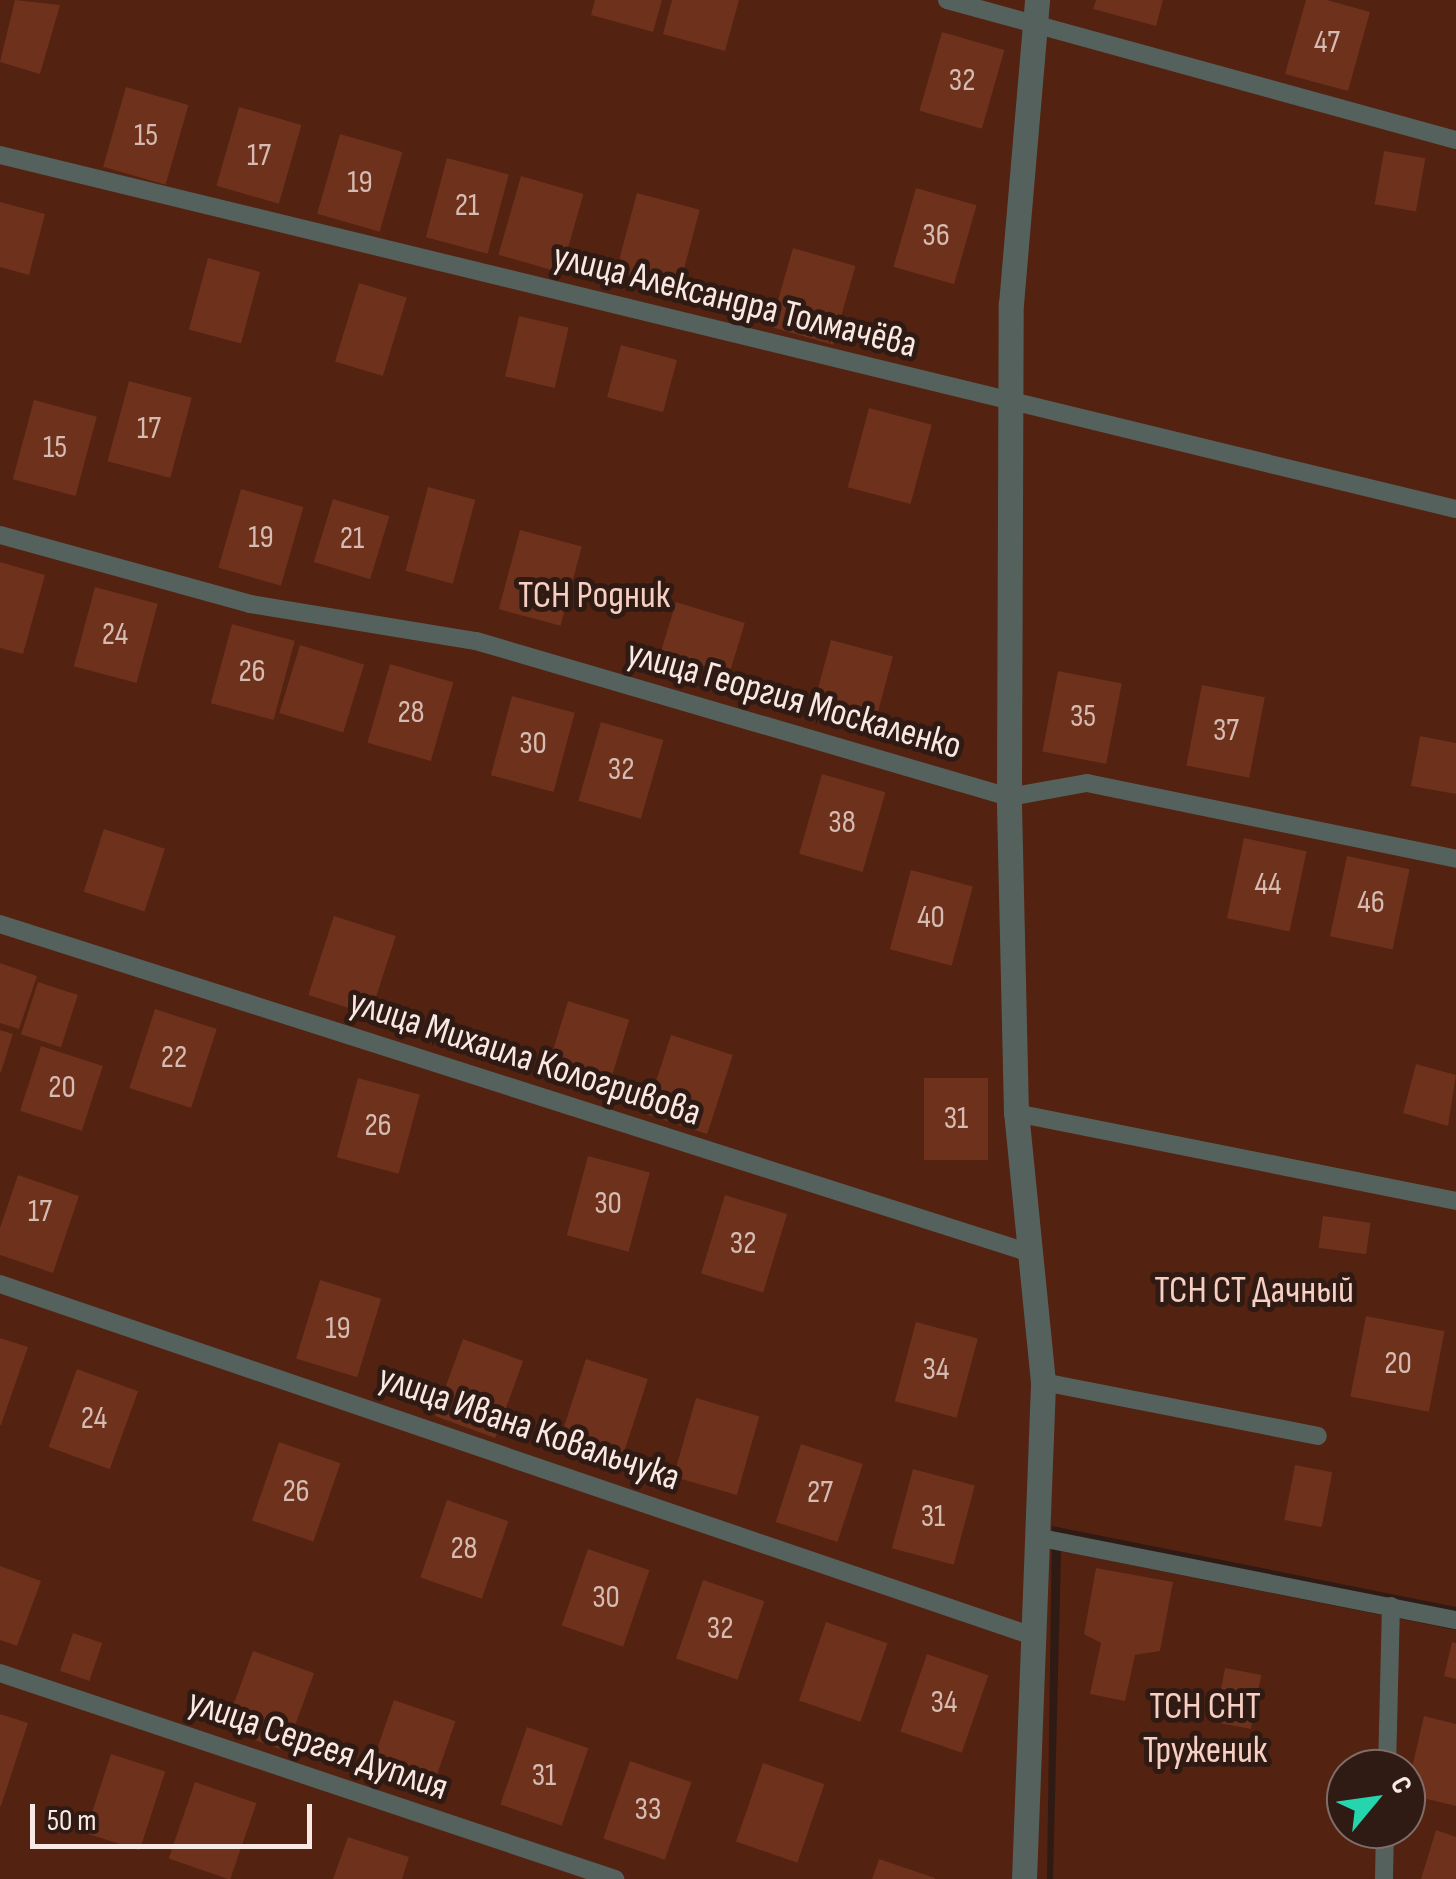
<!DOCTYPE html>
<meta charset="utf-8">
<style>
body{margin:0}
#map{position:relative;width:1456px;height:1879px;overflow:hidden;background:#301b14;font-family:"Sofia Sans Condensed",sans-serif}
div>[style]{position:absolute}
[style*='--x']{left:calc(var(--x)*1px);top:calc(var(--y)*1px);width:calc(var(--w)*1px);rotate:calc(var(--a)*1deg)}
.green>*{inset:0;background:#532210}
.building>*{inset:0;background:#6d311c;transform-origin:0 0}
.service>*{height:18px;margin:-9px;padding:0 9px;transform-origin:9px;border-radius:9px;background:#55615d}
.minor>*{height:25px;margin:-12.5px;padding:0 12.5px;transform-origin:12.5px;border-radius:12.5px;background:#55615d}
span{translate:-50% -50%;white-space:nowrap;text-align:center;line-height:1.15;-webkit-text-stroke:10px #301b14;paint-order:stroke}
.number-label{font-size:32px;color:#d5bbb2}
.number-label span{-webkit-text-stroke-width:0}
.street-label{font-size:38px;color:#f8e9e4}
.park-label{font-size:38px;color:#f8d0c3}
.north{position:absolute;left:1326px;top:1749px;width:100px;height:100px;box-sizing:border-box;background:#301b14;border:2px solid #806d67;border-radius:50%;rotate:61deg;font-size:28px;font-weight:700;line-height:40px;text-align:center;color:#f8e9e4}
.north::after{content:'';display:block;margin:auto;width:35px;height:45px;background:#24d5ae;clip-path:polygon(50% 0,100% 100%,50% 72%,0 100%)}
.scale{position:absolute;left:30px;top:1804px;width:282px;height:45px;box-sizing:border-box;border:5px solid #f8e9e4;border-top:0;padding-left:12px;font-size:30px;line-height:35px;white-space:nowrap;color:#f8e9e4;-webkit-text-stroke:8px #301b14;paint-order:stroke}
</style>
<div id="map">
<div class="green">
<div style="clip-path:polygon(0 0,1456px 0,1456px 1607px,1052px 1526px,1047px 1879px,0 1879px)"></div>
<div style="clip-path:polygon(evenodd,1061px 1551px,1456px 1630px,1456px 1879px,1053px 1879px,1061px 1551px,1346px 1769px,1406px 1769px,1406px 1829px,1346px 1829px,1346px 1769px)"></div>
</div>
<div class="building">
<div style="clip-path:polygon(15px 0,60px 5px,40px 74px,0 62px)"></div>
<div style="clip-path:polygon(595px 0,662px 0,653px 32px,591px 15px)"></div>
<div style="clip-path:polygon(672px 0,739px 0,725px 51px,663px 34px)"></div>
<div style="clip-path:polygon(1096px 0,1163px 0,1156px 26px,1093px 9px)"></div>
<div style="clip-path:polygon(1306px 0,1327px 0,1370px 12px,1348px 91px,1285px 74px)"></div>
<div style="left:942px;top:32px;width:65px;height:82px;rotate:16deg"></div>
<div style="left:126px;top:87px;width:65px;height:83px;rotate:16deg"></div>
<div style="left:239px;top:107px;width:65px;height:82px;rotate:16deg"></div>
<div style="left:340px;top:134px;width:65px;height:83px;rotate:16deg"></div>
<div style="left:1384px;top:151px;width:42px;height:54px;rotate:10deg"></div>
<div style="left:447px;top:158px;width:64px;height:82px;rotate:15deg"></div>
<div style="left:521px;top:176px;width:65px;height:82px;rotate:16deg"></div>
<div style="left:916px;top:188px;width:63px;height:82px;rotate:16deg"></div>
<div style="left:637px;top:193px;width:65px;height:82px;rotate:15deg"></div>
<div style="clip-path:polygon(0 202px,45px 214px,29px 275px,0 267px)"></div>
<div style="left:793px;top:248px;width:65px;height:82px;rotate:16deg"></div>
<div style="left:208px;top:258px;width:54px;height:74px;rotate:15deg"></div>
<div style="left:359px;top:283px;width:50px;height:82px;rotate:17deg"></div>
<div style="left:519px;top:316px;width:51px;height:62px;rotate:13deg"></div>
<div style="left:621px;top:345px;width:58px;height:54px;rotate:15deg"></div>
<div style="left:129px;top:381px;width:65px;height:83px;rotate:15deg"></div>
<div style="left:34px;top:400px;width:65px;height:82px;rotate:15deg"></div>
<div style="left:869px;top:408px;width:65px;height:82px;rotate:15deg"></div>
<div style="left:428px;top:487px;width:49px;height:87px;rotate:15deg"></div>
<div style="left:241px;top:489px;width:65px;height:82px;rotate:16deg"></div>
<div style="left:333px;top:499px;width:59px;height:66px;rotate:17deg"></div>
<div style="left:520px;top:530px;width:64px;height:82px;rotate:15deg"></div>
<div style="clip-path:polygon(0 562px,45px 575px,23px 654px,0 648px)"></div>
<div style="left:95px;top:587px;width:65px;height:82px;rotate:15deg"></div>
<div style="left:676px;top:602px;width:72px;height:53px;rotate:17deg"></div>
<div style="left:232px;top:624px;width:65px;height:82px;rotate:15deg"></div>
<div style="left:831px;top:640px;width:64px;height:82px;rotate:15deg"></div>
<div style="left:300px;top:645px;width:67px;height:71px;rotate:17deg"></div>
<div style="left:390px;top:664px;width:66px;height:82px;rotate:16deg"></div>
<div style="left:1058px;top:671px;width:65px;height:82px;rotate:11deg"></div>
<div style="left:1202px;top:685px;width:64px;height:82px;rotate:11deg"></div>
<div style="left:512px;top:696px;width:65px;height:82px;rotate:15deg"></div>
<div style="left:601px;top:722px;width:65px;height:82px;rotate:16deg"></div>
<div style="clip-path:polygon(1420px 736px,1456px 743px,1456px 794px,1411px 786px)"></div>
<div style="left:822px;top:774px;width:66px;height:83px;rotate:16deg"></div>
<div style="left:104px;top:829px;width:64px;height:66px;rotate:18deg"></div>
<div style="left:1244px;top:838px;width:64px;height:82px;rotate:12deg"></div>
<div style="left:1347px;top:856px;width:64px;height:82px;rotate:12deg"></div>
<div style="left:911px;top:870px;width:64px;height:82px;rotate:15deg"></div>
<div style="left:334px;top:916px;width:65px;height:83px;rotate:18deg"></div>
<div style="clip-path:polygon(0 963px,37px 976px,19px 1029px,0 1023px)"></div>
<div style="left:38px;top:982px;width:42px;height:55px;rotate:18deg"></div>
<div style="left:568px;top:1001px;width:64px;height:83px;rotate:17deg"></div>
<div style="left:155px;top:1009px;width:65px;height:83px;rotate:18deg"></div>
<div style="clip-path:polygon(0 1030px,13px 1034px,1px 1072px,0 1072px)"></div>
<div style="left:671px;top:1035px;width:65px;height:83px;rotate:18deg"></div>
<div style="left:41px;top:1046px;width:65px;height:68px;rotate:18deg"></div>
<div style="clip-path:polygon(1416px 1064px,1456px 1075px,1448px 1126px,1403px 1113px)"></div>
<div style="left:358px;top:1078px;width:64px;height:82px;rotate:15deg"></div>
<div style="left:924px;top:1078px;width:64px;height:82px"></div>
<div style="left:588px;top:1156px;width:64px;height:82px;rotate:15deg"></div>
<div style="clip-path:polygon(18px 1175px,79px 1196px,53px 1273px,0 1255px,0 1228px)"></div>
<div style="left:725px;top:1195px;width:65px;height:82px;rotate:17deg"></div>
<div style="left:1323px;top:1216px;width:48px;height:32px;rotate:8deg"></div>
<div style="left:320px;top:1280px;width:64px;height:82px;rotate:17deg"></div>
<div style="left:1366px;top:1316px;width:80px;height:82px;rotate:11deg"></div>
<div style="left:916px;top:1322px;width:64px;height:82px;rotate:15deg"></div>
<div style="clip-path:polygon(0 1338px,28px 1347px,1px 1425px,0 1425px)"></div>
<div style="left:463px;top:1339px;width:64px;height:82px;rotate:20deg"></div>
<div style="left:586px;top:1359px;width:65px;height:83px;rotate:18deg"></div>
<div style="left:77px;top:1369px;width:65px;height:83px;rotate:20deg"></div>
<div style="left:696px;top:1398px;width:66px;height:82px;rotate:16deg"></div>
<div style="left:279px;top:1442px;width:65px;height:83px;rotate:19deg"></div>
<div style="left:801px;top:1444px;width:65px;height:82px;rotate:18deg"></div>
<div style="left:1295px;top:1465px;width:38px;height:56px;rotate:11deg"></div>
<div style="left:913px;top:1469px;width:64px;height:82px;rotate:15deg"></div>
<div style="left:447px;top:1500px;width:65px;height:82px;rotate:19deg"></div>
<div style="left:588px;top:1549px;width:65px;height:81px;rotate:19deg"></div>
<div style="clip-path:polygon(0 1566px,41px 1581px,17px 1646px,0 1640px)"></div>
<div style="clip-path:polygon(1096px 1568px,1173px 1582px,1160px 1651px,1135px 1655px,1125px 1701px,1090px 1694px,1101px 1643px,1084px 1634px)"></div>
<div style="left:703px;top:1580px;width:65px;height:83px;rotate:19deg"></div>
<div style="left:826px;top:1622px;width:65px;height:83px;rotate:19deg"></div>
<div style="left:73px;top:1633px;width:31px;height:40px;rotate:19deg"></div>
<div style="clip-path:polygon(1452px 1642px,1456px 1643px,1456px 1679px,1444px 1676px)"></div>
<div style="left:253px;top:1651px;width:65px;height:83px;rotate:20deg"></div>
<div style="left:927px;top:1654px;width:65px;height:82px;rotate:19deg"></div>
<div style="left:1225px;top:1668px;width:37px;height:55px;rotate:11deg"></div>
<div style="left:394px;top:1700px;width:65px;height:82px;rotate:19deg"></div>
<div style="clip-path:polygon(0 1714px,28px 1723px,1px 1806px,0 1806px)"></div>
<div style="clip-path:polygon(1424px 1716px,1456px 1724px,1456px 1806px,1406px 1794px)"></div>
<div style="left:527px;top:1727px;width:65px;height:82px;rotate:19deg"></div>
<div style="left:111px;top:1754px;width:57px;height:83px;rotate:18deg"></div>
<div style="left:630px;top:1761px;width:65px;height:82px;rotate:19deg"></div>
<div style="left:763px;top:1763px;width:65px;height:83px;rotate:19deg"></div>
<div style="left:195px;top:1782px;width:65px;height:81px;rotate:19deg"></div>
<div style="clip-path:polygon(1436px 1830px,1456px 1837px,1456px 1879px,1421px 1879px)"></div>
<div style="clip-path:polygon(348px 1837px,409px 1857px,402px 1879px,333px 1879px)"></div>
<div style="clip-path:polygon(879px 1859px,935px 1878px,935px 1879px,872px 1879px)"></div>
</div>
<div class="service">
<div style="--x:947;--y:0;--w:528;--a:15.38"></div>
<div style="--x:0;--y:155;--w:1498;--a:13.67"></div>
<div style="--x:0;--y:535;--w:259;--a:15.4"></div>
<div style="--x:250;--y:604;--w:229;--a:9.3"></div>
<div style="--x:476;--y:641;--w:555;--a:16.31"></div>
<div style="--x:1009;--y:797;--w:79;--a:-10.2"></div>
<div style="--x:1087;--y:783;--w:377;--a:11.6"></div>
<div style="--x:0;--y:924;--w:1081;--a:17.71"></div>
<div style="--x:1016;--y:1113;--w:449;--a:11.3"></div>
<div style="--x:0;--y:1284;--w:1094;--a:18.82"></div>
<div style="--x:1043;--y:1382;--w:280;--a:11.1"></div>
<div style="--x:1041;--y:1538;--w:423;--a:11.2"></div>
<div style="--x:0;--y:1673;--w:649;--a:18.52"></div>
<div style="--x:1387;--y:1769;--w:163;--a:-88.6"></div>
<div style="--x:1384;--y:1879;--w:50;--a:-88.9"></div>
</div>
<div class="minor">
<div style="--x:1024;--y:1879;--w:497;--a:-87.8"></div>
<div style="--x:1043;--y:1382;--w:270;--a:-95.7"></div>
<div style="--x:1016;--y:1113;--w:316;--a:-91.3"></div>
<div style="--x:1009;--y:797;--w:493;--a:-89.8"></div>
<div style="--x:1011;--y:304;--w:305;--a:-85.1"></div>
</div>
<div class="number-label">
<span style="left:1327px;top:43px">47</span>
<span style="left:962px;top:81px">32</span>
<span style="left:146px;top:136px">15</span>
<span style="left:259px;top:156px">17</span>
<span style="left:360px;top:183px">19</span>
<span style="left:467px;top:206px">21</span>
<span style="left:936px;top:236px">36</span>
<span style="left:149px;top:429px">17</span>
<span style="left:55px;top:448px">15</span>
<span style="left:261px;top:538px">19</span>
<span style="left:352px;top:539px">21</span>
<span style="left:115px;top:635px">24</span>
<span style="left:252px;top:672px">26</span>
<span style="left:411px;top:713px">28</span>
<span style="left:1083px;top:717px">35</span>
<span style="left:1226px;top:731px">37</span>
<span style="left:533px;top:744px">30</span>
<span style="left:621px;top:770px">32</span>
<span style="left:842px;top:823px">38</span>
<span style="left:1268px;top:885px">44</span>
<span style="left:1371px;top:903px">46</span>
<span style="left:931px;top:918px">40</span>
<span style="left:174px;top:1058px">22</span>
<span style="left:62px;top:1088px">20</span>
<span style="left:956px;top:1119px">31</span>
<span style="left:378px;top:1126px">26</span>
<span style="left:608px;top:1204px">30</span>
<span style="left:40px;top:1212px">17</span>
<span style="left:743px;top:1244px">32</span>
<span style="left:338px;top:1329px">19</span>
<span style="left:1398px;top:1364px">20</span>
<span style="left:936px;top:1370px">34</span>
<span style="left:94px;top:1419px">24</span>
<span style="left:296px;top:1492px">26</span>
<span style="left:820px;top:1493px">27</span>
<span style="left:933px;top:1517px">31</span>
<span style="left:464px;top:1549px">28</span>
<span style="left:606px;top:1598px">30</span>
<span style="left:720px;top:1629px">32</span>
<span style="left:944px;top:1703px">34</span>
<span style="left:544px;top:1776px">31</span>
<span style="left:648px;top:1810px">33</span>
</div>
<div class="street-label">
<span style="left:735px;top:301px;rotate:14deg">улица Александра Толмачёва</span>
<span style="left:794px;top:700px;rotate:16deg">улица Георгия Москаленко</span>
<span style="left:525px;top:1058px;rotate:18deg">улица Михаила Кологривова</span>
<span style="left:529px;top:1428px;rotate:19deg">улица Ивана Ковальчука</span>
<span style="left:318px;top:1745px;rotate:19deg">улица Сергея Дуплия</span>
</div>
<div class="park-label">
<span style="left:594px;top:596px">ТСН Родник</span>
<span style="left:1254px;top:1291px">ТСН СТ Дачный</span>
<span style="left:1205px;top:1729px">ТСН СНТ<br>Труженик</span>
</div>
<div class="north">С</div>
<div class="scale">50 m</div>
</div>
